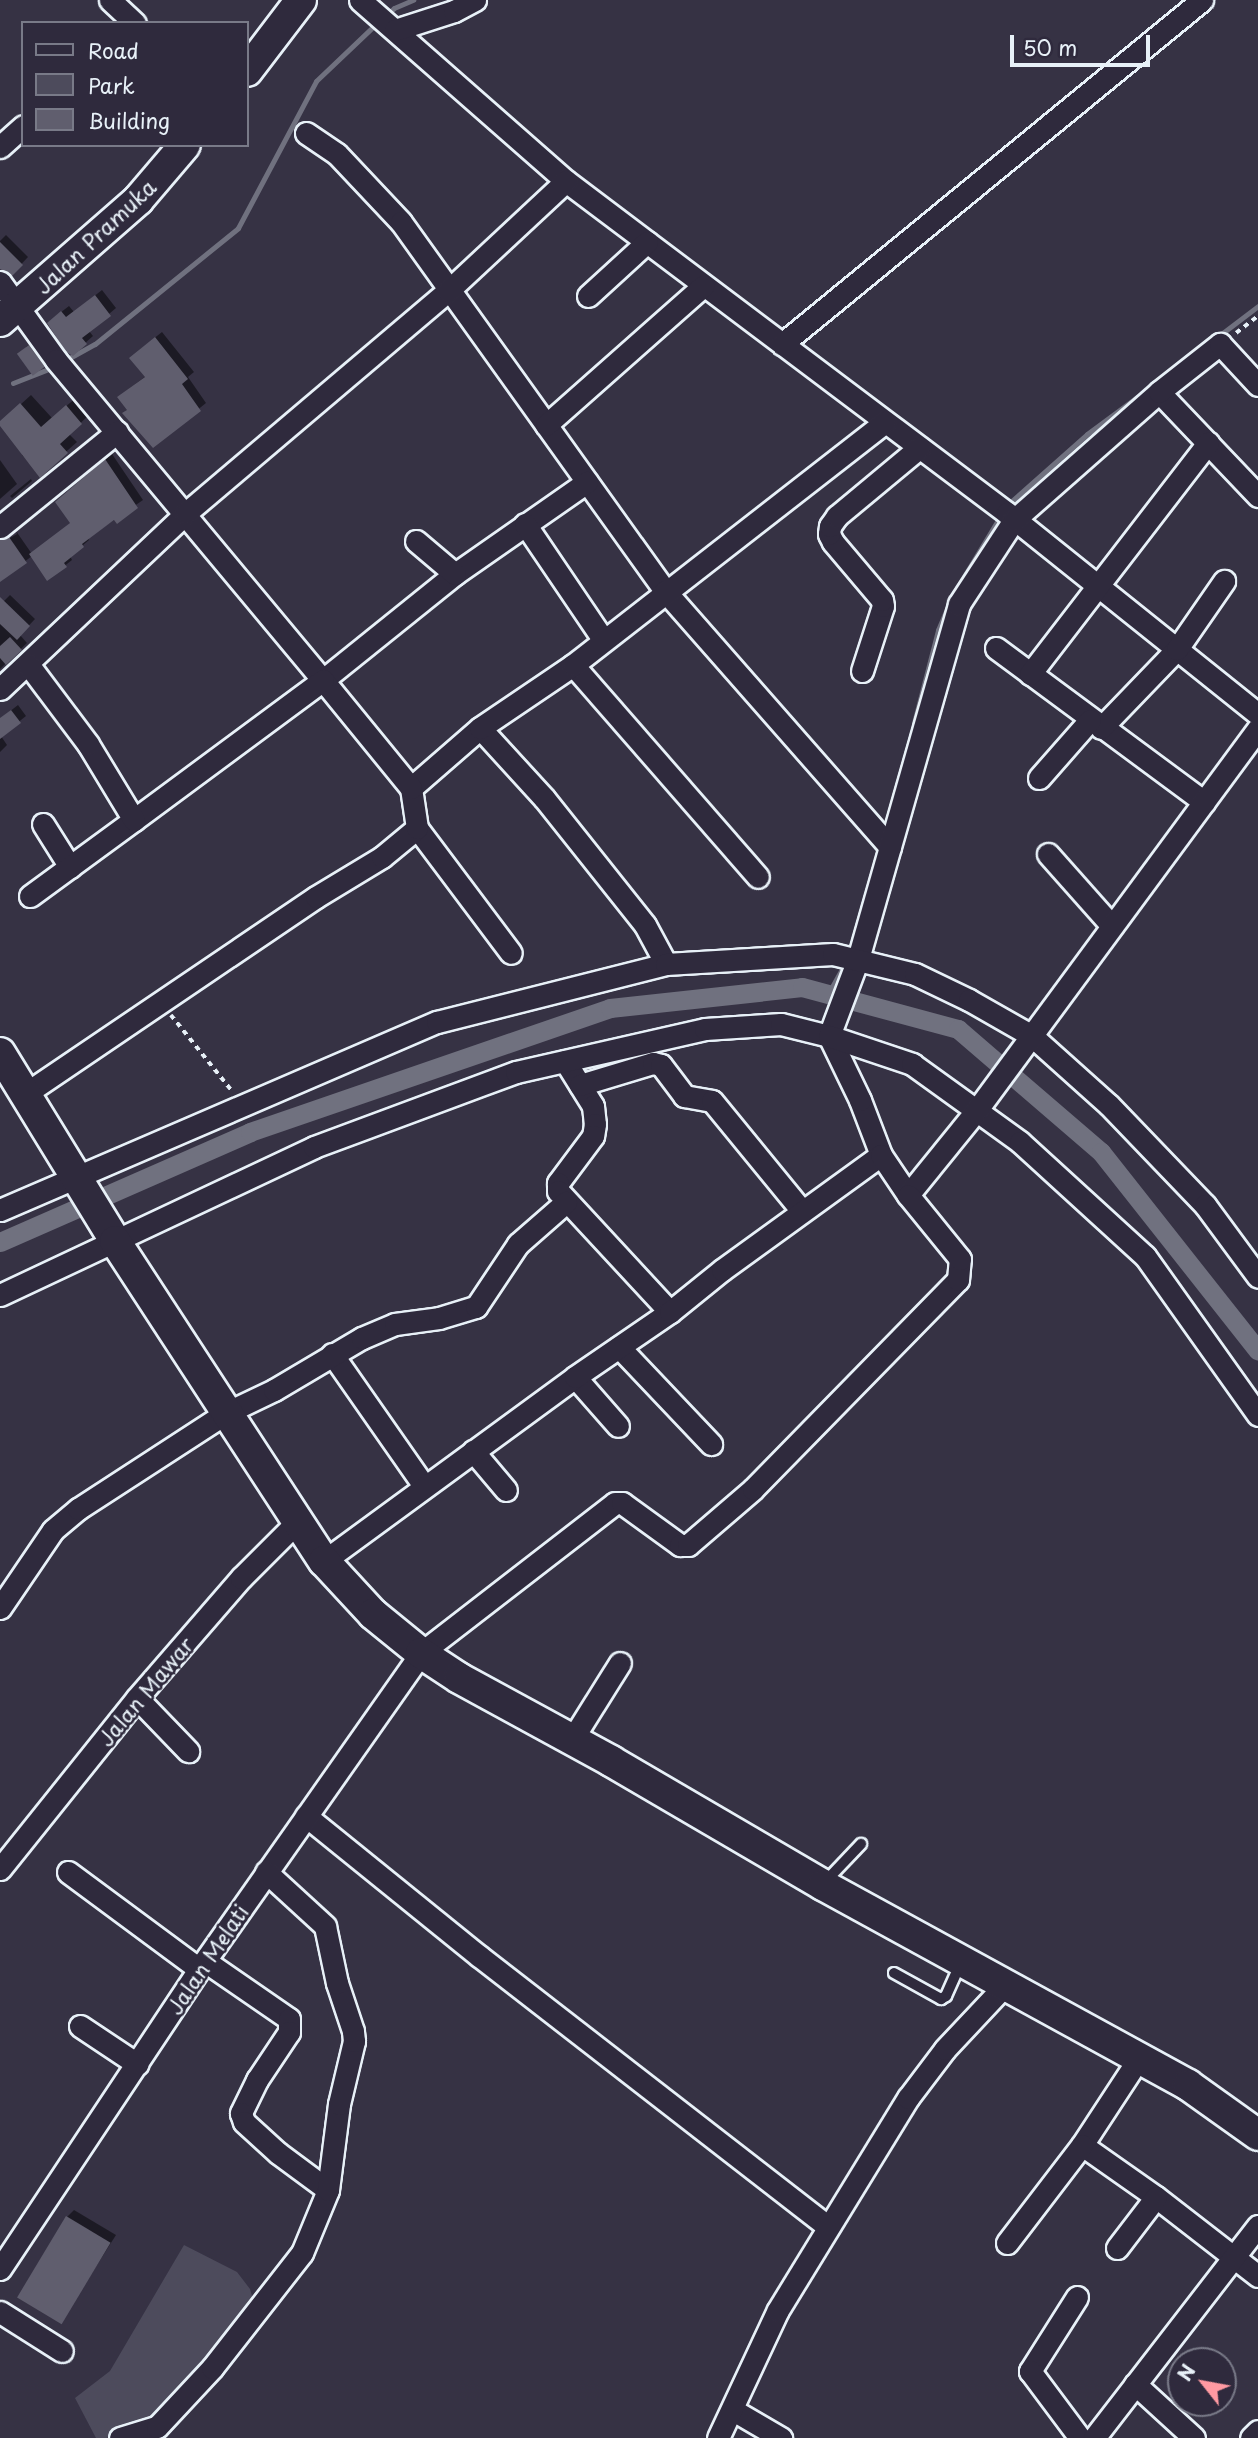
<!DOCTYPE html>
<style>
body{margin:0}
#map{position:relative;width:1258px;height:2438px;overflow:hidden;background:#363244;font-family:"Playpen Sans",sans-serif}
div>[style]{position:absolute}
[style*='--x']{left:calc(var(--x)*1px);top:calc(var(--y)*1px);width:calc(var(--w)*1px);rotate:calc(var(--a)*1deg)}
.green>*{inset:0;background:#4d4b5c}
.shadow>*{inset:0;background:#0007}
.stream>*{height:5px;margin:-2.5px;padding:0 2.5px;transform-origin:2.5px;border-radius:2.5px;background:#70717f}
.canal>*{height:19px;margin:-9.5px;padding:0 9.5px;transform-origin:9.5px;border-radius:9.5px;background:#70717f}
.building>*{inset:0;background:#605e6e;transform-origin:0 0}
.path>*{height:3.5px;margin-top:-1.75px;transform-origin:0;background:repeating-linear-gradient(90deg,#e8f1f8 0 5px,transparent 0 10px)}
.roads{filter:drop-shadow(2px 0 #e8f1f8) drop-shadow(-2px 0 #e8f1f8) drop-shadow(0 2px #e8f1f8) drop-shadow(0 -2px #e8f1f8)}
.lane>*{height:10px;margin:-5px;padding:0 5px;transform-origin:5px;border-radius:5px;background:#2f2a3d}
.street>*{height:21px;margin:-10.5px;padding:0 10.5px;transform-origin:10.5px;border-radius:10.5px;background:#2f2a3d}
.secondary>*{height:30px;margin:-15px;padding:0 15px;transform-origin:15px;border-radius:15px;background:#2f2a3d}
span{translate:-50% -50%;white-space:nowrap;text-align:center;line-height:1.15;-webkit-text-stroke:5px #2f2a3d;paint-order:stroke}
.street-label{font-size:21px;color:#e8f1f8}
.legend{position:absolute;left:21px;top:21px;width:228px;height:126px;box-sizing:border-box;background:#2f2a3d;border:2px solid #797a88;margin:0;padding:9px 12px;list-style:none;font-size:21px;color:#e8f1f8}
.legend li{display:flex;align-items:center;gap:14px;height:35px}
.legend b{width:35px;border:2px solid #797a88}
.north{position:absolute;left:1167px;top:2347px;width:70px;height:70px;box-sizing:border-box;background:#2f2a3d;border:2px solid #797a88;border-radius:50%;rotate:301deg;font-size:19px;font-weight:700;line-height:28px;text-align:center;color:#e8f1f8}
.north::after{content:'';display:block;margin:auto;width:24px;height:32px;background:#ff9aa2;clip-path:polygon(50% 0,100% 100%,50% 72%,0 100%)}
.scale{position:absolute;left:1010px;top:35px;width:140px;height:32px;box-sizing:border-box;border:4px solid #e8f1f8;border-top:0;padding-left:9px;font-size:21px;line-height:24px;white-space:nowrap;color:#e8f1f8;-webkit-text-stroke:5px #2f2a3d;paint-order:stroke}
</style>
<div id="map">
<div class="green">
<div style="clip-path:polygon(184px 2245px,237px 2272px,250px 2289px,255px 2306px,216px 2355px,142px 2427px,126px 2429px,107px 2438px,96px 2438px,75px 2398px,110px 2371px)"></div>
</div>
<div class="shadow">
<div style="clip-path:polygon(6px 235px,28px 257px,12px 274px,0 269px,0 241px)"></div>
<div style="clip-path:polygon(102px 290px,116px 308px,89px 331px,93px 336px,73px 354px,56px 316px,69px 306px,74px 312px)"></div>
<div style="clip-path:polygon(162px 332px,194px 372px,188px 377px,206px 403px,153px 446px,129px 409px,126px 391px,146px 376px,138px 351px)"></div>
<div style="clip-path:polygon(37px 340px,51px 359px,44px 366px,26px 347px)"></div>
<div style="clip-path:polygon(31px 395px,52px 418px,77px 397px,91px 413px,69px 434px,77px 442px,40px 475px,22px 455px,25px 451px,0 423px)"></div>
<div style="clip-path:polygon(112px 454px,143px 500px,88px 538px,89px 540px,70px 556px,72px 560px,48px 579px,32px 556px,3px 578px,0 544px,17px 534px,16px 531px,32px 554px,72px 522px,63px 496px)"></div>
<div style="clip-path:polygon(0 460px,17px 484px,0 499px)"></div>
<div style="clip-path:polygon(31px 479px,32px 481px,12px 498px,10px 496px)"></div>
<div style="clip-path:polygon(10px 595px,35px 619px,20px 635px,27px 643px,0 669px,0 605px)"></div>
<div style="clip-path:polygon(18px 705px,26px 716px,1px 736px,7px 745px,0 752px,0 719px)"></div>
<div style="clip-path:polygon(74px 2210px,116px 2235px,61px 2322px,67px 2217px)"></div>
</div>
<div class="stream">
<div style="--x:384;--y:17;--w:13;--a:-42"></div>
<div style="--x:394;--y:8;--w:21;--a:-23"></div>
<div style="--x:1216;--y:338;--w:53;--a:-37.3"></div>
<div style="--x:64;--y:361;--w:35;--a:-29"></div>
<div style="--x:95;--y:344;--w:184;--a:-39"></div>
<div style="--x:238;--y:228;--w:166;--a:-62"></div>
<div style="--x:316;--y:81;--w:84;--a:-43.6"></div>
<div style="--x:13;--y:383;--w:46;--a:-21.6"></div>
<div style="--x:1006;--y:506;--w:108;--a:-41.6"></div>
<div style="--x:1087;--y:434;--w:71;--a:-36.4"></div>
<div style="--x:954;--y:593;--w:91;--a:-58.9"></div>
<div style="--x:914;--y:723;--w:96;--a:-75.5"></div>
<div style="--x:938;--y:630;--w:23;--a:-67"></div>
<div style="--x:828;--y:994;--w:31;--a:-61"></div>
</div>
<div class="canal">
<div style="--x:0;--y:1242;--w:273;--a:-23.7"></div>
<div style="--x:250;--y:1132;--w:381;--a:-19"></div>
<div style="--x:610;--y:1008;--w:193;--a:-6.2"></div>
<div style="--x:802;--y:987;--w:162;--a:15.1"></div>
<div style="--x:958;--y:1029;--w:189;--a:40.7"></div>
<div style="--x:1101;--y:1152;--w:253;--a:51.7"></div>
</div>
<div class="building">
<div style="clip-path:polygon(0 242px,23px 265px,12px 276px,0 269px)"></div>
<div style="clip-path:polygon(95px 295px,111px 316px,82px 338px,87px 344px,73px 356px,66px 352px,47px 323px,61px 311px,66px 317px)"></div>
<div style="clip-path:polygon(155px 337px,188px 379px,182px 384px,201px 411px,153px 448px,122px 413px,127px 410px,117px 397px,145px 377px,129px 358px)"></div>
<div style="left:29px;top:345px;width:27px;height:15px;rotate:54deg"></div>
<div style="clip-path:polygon(20px 403px,41px 427px,66px 405px,82px 424px,60px 444px,68px 453px,40px 478px,0 426px,0 421px)"></div>
<div style="clip-path:polygon(105px 459px,138px 508px,117px 524px,114px 520px,82px 544px,84px 547px,64px 563px,67px 567px,47px 581px,29px 554px,70px 523px,55px 502px)"></div>
<div style="clip-path:polygon(9px 537px,27px 563px,0 582px,0 540px)"></div>
<div style="clip-path:polygon(0 597px,30px 626px,17px 640px,0 624px)"></div>
<div style="clip-path:polygon(10px 637px,22px 650px,6px 665px,0 658px,0 646px)"></div>
<div style="clip-path:polygon(11px 710px,21px 723px,0 739px,0 718px)"></div>
<div style="left:66px;top:2216px;width:52px;height:95px;rotate:31deg"></div>
</div>
<div class="path">
<div style="--x:1236;--y:333;--w:28;--a:-38"></div>
<div style="--x:171;--y:1015;--w:97;--a:51.2"></div>
</div>
<div class="roads">
<div class="lane">
<div style="--x:824;--y:1883;--w:54;--a:-46.5"></div>
<div style="--x:894;--y:1973;--w:54;--a:29"></div>
<div style="--x:941;--y:1999;--w:6;--a:-31"></div>
<div style="--x:946;--y:1996;--w:36;--a:-66"></div>
</div>
<div class="street">
<div style="--x:110;--y:0;--w:34;--a:43"></div>
<div style="--x:360;--y:0;--w:274;--a:41.3"></div>
<div style="--x:566;--y:181;--w:552;--a:36.97"></div>
<div style="--x:1007;--y:513;--w:322;--a:38.7"></div>
<div style="--x:395;--y:30;--w:62;--a:-17.9"></div>
<div style="--x:454;--y:11;--w:24;--a:-28"></div>
<div style="--x:306;--y:133;--w:37;--a:34"></div>
<div style="--x:337;--y:154;--w:93;--a:46.7"></div>
<div style="--x:401;--y:222;--w:454;--a:54.4"></div>
<div style="--x:665;--y:591;--w:341;--a:48.7"></div>
<div style="--x:0;--y:147;--w:31;--a:-42"></div>
<div style="--x:0;--y:282;--w:96;--a:54.3"></div>
<div style="--x:56;--y:360;--w:417;--a:50.2"></div>
<div style="--x:323;--y:680;--w:169;--a:-38.8"></div>
<div style="--x:455;--y:574;--w:161;--a:-34.9"></div>
<div style="--x:588;--y:296;--w:80;--a:-42.5"></div>
<div style="--x:782;--y:344;--w:543;--a:-39.32"></div>
<div style="--x:1159;--y:392;--w:144;--a:46.4"></div>
<div style="--x:546;--y:425;--w:210;--a:-41.5"></div>
<div style="--x:525;--y:524;--w:139;--a:55.9"></div>
<div style="--x:0;--y:527;--w:151;--a:-39.1"></div>
<div style="--x:416;--y:541;--w:51;--a:40.2"></div>
<div style="--x:996;--y:648;--w:259;--a:36.5"></div>
<div style="--x:573;--y:665;--w:281;--a:48.9"></div>
<div style="--x:862;--y:671;--w:68;--a:-72.1"></div>
<div style="--x:883;--y:606;--w:6;--a:-99"></div>
<div style="--x:882;--y:600;--w:76;--a:-130.2"></div>
<div style="--x:833;--y:542;--w:9;--a:-117"></div>
<div style="--x:829;--y:534;--w:8;--a:-83"></div>
<div style="--x:830;--y:526;--w:12;--a:-55"></div>
<div style="--x:837;--y:516;--w:107;--a:-39.7"></div>
<div style="--x:1030;--y:674;--w:292;--a:-52.4"></div>
<div style="--x:0;--y:689;--w:256;--a:-43.4"></div>
<div style="--x:186;--y:513;--w:343;--a:-40.3"></div>
<div style="--x:448;--y:291;--w:161;--a:-43"></div>
<div style="--x:480;--y:728;--w:95;--a:47.6"></div>
<div style="--x:544;--y:798;--w:162;--a:51.5"></div>
<div style="--x:645;--y:925;--w:44;--a:61.7"></div>
<div style="--x:1101;--y:728;--w:110;--a:-46.1"></div>
<div style="--x:1177;--y:649;--w:83;--a:-55.3"></div>
<div style="--x:1039;--y:778;--w:77;--a:-48.7"></div>
<div style="--x:411;--y:788;--w:91;--a:-41"></div>
<div style="--x:480;--y:728;--w:112;--a:-34.1"></div>
<div style="--x:573;--y:665;--w:395;--a:-37.9"></div>
<div style="--x:43;--y:824;--w:51;--a:57.9"></div>
<div style="--x:417;--y:828;--w:156;--a:53.1"></div>
<div style="--x:1048;--y:854;--w:96;--a:48.4"></div>
<div style="--x:30;--y:896;--w:129;--a:-36.2"></div>
<div style="--x:565;--y:1061;--w:53;--a:58.1"></div>
<div style="--x:593;--y:1106;--w:18;--a:84"></div>
<div style="--x:595;--y:1124;--w:12;--a:99"></div>
<div style="--x:593;--y:1136;--w:59;--a:126.7"></div>
<div style="--x:558;--y:1183;--w:8;--a:90"></div>
<div style="--x:558;--y:1191;--w:165;--a:47.2"></div>
<div style="--x:580;--y:1085;--w:76;--a:-16.8"></div>
<div style="--x:653;--y:1063;--w:8;--a:14"></div>
<div style="--x:661;--y:1065;--w:39;--a:53"></div>
<div style="--x:684;--y:1096;--w:28;--a:10"></div>
<div style="--x:712;--y:1101;--w:142;--a:50.7"></div>
<div style="--x:25;--y:1094;--w:351;--a:-34.1"></div>
<div style="--x:316;--y:897;--w:77;--a:-31.2"></div>
<div style="--x:382;--y:857;--w:45;--a:-39.6"></div>
<div style="--x:417;--y:828;--w:40;--a:-98.5"></div>
<div style="--x:411;--y:788;--w:139;--a:-129.2"></div>
<div style="--x:323;--y:680;--w:235;--a:143.5"></div>
<div style="--x:134;--y:820;--w:89;--a:-121.2"></div>
<div style="--x:88;--y:744;--w:100;--a:-126.9"></div>
<div style="--x:881;--y:1155;--w:59;--a:-110.9"></div>
<div style="--x:860;--y:1100;--w:71;--a:-115.8"></div>
<div style="--x:829;--y:1036;--w:82;--a:-69.4"></div>
<div style="--x:858;--y:959;--w:369;--a:-74.1"></div>
<div style="--x:959;--y:604;--w:100;--a:-56.8"></div>
<div style="--x:1014;--y:520;--w:193;--a:-41.4"></div>
<div style="--x:1159;--y:392;--w:78;--a:-38.2"></div>
<div style="--x:1220;--y:344;--w:56;--a:47.2"></div>
<div style="--x:0;--y:1210;--w:476;--a:-23.3"></div>
<div style="--x:437;--y:1022;--w:236;--a:-14.2"></div>
<div style="--x:666;--y:964;--w:167;--a:-3.4"></div>
<div style="--x:833;--y:954;--w:84;--a:13.7"></div>
<div style="--x:915;--y:974;--w:60;--a:25.7"></div>
<div style="--x:969;--y:1000;--w:73;--a:29.7"></div>
<div style="--x:1032;--y:1036;--w:103;--a:41.9"></div>
<div style="--x:1109;--y:1105;--w:139;--a:46.2"></div>
<div style="--x:1205;--y:1205;--w:89;--a:53.6"></div>
<div style="--x:0;--y:1295;--w:347;--a:-25.2"></div>
<div style="--x:314;--y:1147;--w:215;--a:-20.4"></div>
<div style="--x:516;--y:1072;--w:194;--a:-12.8"></div>
<div style="--x:705;--y:1029;--w:76;--a:-3.8"></div>
<div style="--x:781;--y:1024;--w:49;--a:14"></div>
<div style="--x:829;--y:1036;--w:88;--a:18.6"></div>
<div style="--x:912;--y:1064;--w:133;--a:35.8"></div>
<div style="--x:1020;--y:1142;--w:169;--a:42.4"></div>
<div style="--x:1145;--y:1256;--w:195;--a:54.6"></div>
<div style="--x:619;--y:1347;--w:134;--a:46.5"></div>
<div style="--x:332;--y:1354;--w:161;--a:55.1"></div>
<div style="--x:575;--y:1377;--w:65;--a:48.7"></div>
<div style="--x:473;--y:1451;--w:51;--a:49.8"></div>
<div style="--x:324;--y:1561;--w:311;--a:-36.2"></div>
<div style="--x:575;--y:1377;--w:115;--a:-34.4"></div>
<div style="--x:670;--y:1312;--w:67;--a:-38.9"></div>
<div style="--x:722;--y:1270;--w:196;--a:-35.9"></div>
<div style="--x:881;--y:1155;--w:48;--a:56"></div>
<div style="--x:908;--y:1195;--w:108;--a:-51"></div>
<div style="--x:976;--y:1111;--w:475;--a:-53.6"></div>
<div style="--x:0;--y:1608;--w:94;--a:-55.8"></div>
<div style="--x:53;--y:1530;--w:33;--a:-40"></div>
<div style="--x:78;--y:1509;--w:176;--a:-33"></div>
<div style="--x:226;--y:1413;--w:53;--a:-25.6"></div>
<div style="--x:274;--y:1390;--w:102;--a:-30.6"></div>
<div style="--x:362;--y:1338;--w:36;--a:-23"></div>
<div style="--x:395;--y:1324;--w:44;--a:-7.8"></div>
<div style="--x:439;--y:1318;--w:39;--a:-17"></div>
<div style="--x:476;--y:1307;--w:76;--a:-56.3"></div>
<div style="--x:518;--y:1244;--w:64;--a:-41.2"></div>
<div style="--x:137;--y:1698;--w:74;--a:46.1"></div>
<div style="--x:571;--y:1741;--w:92;--a:-57.9"></div>
<div style="--x:306;--y:1816;--w:223;--a:39"></div>
<div style="--x:479;--y:1956;--w:442;--a:37.8"></div>
<div style="--x:0;--y:1869;--w:219;--a:-51.3"></div>
<div style="--x:137;--y:1698;--w:159;--a:-49.1"></div>
<div style="--x:241;--y:1578;--w:81;--a:-45"></div>
<div style="--x:68;--y:1872;--w:163;--a:36.5"></div>
<div style="--x:205;--y:1961;--w:102;--a:34.6"></div>
<div style="--x:289;--y:2019;--w:13;--a:90"></div>
<div style="--x:289;--y:2032;--w:58;--a:123.7"></div>
<div style="--x:257;--y:2080;--w:37;--a:116"></div>
<div style="--x:241;--y:2113;--w:9;--a:72"></div>
<div style="--x:244;--y:2122;--w:46;--a:42.4"></div>
<div style="--x:278;--y:2153;--w:62;--a:36.5"></div>
<div style="--x:80;--y:2026;--w:69;--a:33.7"></div>
<div style="--x:1139;--y:2058;--w:104;--a:123.2"></div>
<div style="--x:1082;--y:2145;--w:90;--a:35.1"></div>
<div style="--x:1156;--y:2197;--w:129;--a:37.8"></div>
<div style="--x:1007;--y:2243;--w:123;--a:-52.6"></div>
<div style="--x:1117;--y:2248;--w:64;--a:-52.6"></div>
<div style="--x:0;--y:2269;--w:360;--a:-56.4"></div>
<div style="--x:199;--y:1969;--w:386;--a:-54.9"></div>
<div style="--x:421;--y:1653;--w:245;--a:-37.7"></div>
<div style="--x:615;--y:1503;--w:7;--a:0"></div>
<div style="--x:622;--y:1503;--w:72;--a:35.9"></div>
<div style="--x:680;--y:1545;--w:8;--a:0"></div>
<div style="--x:688;--y:1545;--w:86;--a:-40.7"></div>
<div style="--x:753;--y:1489;--w:293;--a:-45.6"></div>
<div style="--x:958;--y:1280;--w:21;--a:-85"></div>
<div style="--x:960;--y:1259;--w:82;--a:-129.1"></div>
<div style="--x:1077;--y:2297;--w:88;--a:122.4"></div>
<div style="--x:1030;--y:2371;--w:84;--a:53.3"></div>
<div style="--x:0;--y:2312;--w:73;--a:32.2"></div>
<div style="--x:1135;--y:2384;--w:80;--a:42.5"></div>
<div style="--x:733;--y:2410;--w:56;--a:30.3"></div>
<div style="--x:120;--y:2438;--w:39;--a:-17"></div>
<div style="--x:157;--y:2427;--w:81;--a:-47"></div>
<div style="--x:212;--y:2368;--w:146;--a:-52"></div>
<div style="--x:302;--y:2253;--w:68;--a:-67.6"></div>
<div style="--x:328;--y:2190;--w:87;--a:-82.7"></div>
<div style="--x:339;--y:2104;--w:65;--a:-76.6"></div>
<div style="--x:354;--y:2041;--w:10;--a:-96"></div>
<div style="--x:353;--y:2031;--w:51;--a:-108.4"></div>
<div style="--x:337;--y:1983;--w:58;--a:-101.9"></div>
<div style="--x:325;--y:1926;--w:80;--a:-137.5"></div>
<div style="--x:718;--y:2438;--w:141;--a:-64.9"></div>
<div style="--x:778;--y:2310;--w:249;--a:-58.5"></div>
<div style="--x:908;--y:2098;--w:61;--a:-52.9"></div>
<div style="--x:945;--y:2049;--w:88;--a:-46.8"></div>
<div style="--x:1094;--y:2438;--w:268;--a:-52.3"></div>
<div style="--x:1251;--y:2438;--w:10;--a:-45"></div>
</div>
<div class="secondary">
<div style="--x:247;--y:71;--w:89;--a:-52.7"></div>
<div style="--x:0;--y:321;--w:184;--a:-41.2"></div>
<div style="--x:138;--y:200;--w:72;--a:-49.5"></div>
<div style="--x:0;--y:1053;--w:220;--a:58.5"></div>
<div style="--x:115;--y:1241;--w:382;--a:56.9"></div>
<div style="--x:324;--y:1561;--w:72;--a:47.2"></div>
<div style="--x:373;--y:1614;--w:62;--a:39.1"></div>
<div style="--x:421;--y:1653;--w:45;--a:33.3"></div>
<div style="--x:459;--y:1678;--w:173;--a:28.6"></div>
<div style="--x:611;--y:1761;--w:246;--a:30.3"></div>
<div style="--x:823;--y:1885;--w:416;--a:28.7"></div>
<div style="--x:1188;--y:2085;--w:86;--a:35.5"></div>
</div>
</div>
<div class="street-label">
<span style="left:95px;top:236px;rotate:-43deg">Jalan Pramuka</span>
<span style="left:145px;top:1691px;rotate:-50deg">Jalan Mawar</span>
<span style="left:207px;top:1959px;rotate:-56deg">Jalan Melati</span>
</div>
<ul class="legend">
<li><b style="height:9px;background:#2f2a3d"></b>Road</li>
<li><b style="height:19px;background:#4d4b5c"></b>Park</li>
<li><b style="height:19px;background:#605e6e"></b>Building</li>
</ul>
<div class="north">N</div>
<div class="scale">50 m</div>
</div>
